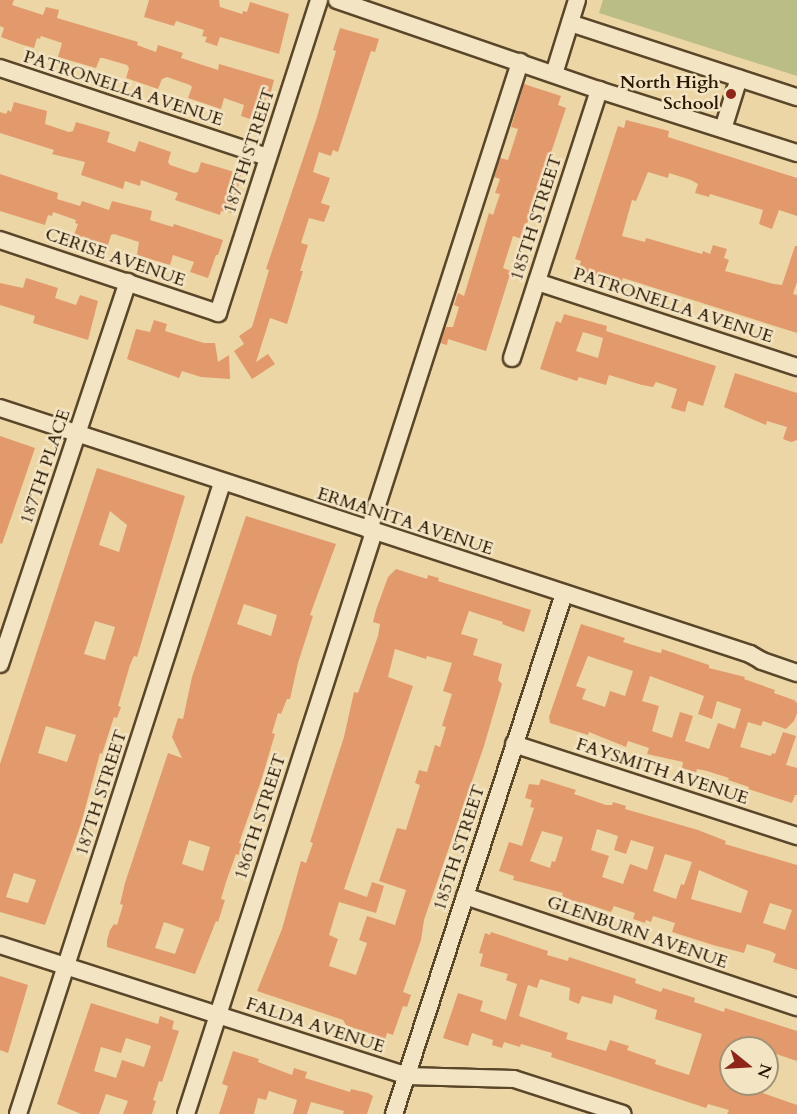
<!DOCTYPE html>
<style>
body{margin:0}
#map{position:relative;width:797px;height:1114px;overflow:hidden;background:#ecd6a5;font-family:Cardo,serif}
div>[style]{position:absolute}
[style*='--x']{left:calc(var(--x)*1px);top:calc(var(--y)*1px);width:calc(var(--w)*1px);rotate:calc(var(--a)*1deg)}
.green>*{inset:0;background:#babd85}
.building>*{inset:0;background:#e29a6d}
.roads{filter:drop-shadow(2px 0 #5a4629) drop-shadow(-2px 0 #5a4629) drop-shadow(0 2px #5a4629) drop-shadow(0 -2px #5a4629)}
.minor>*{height:16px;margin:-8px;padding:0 8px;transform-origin:8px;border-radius:8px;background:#f3e4c4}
.dots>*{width:16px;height:16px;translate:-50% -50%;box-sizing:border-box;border:3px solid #f3e4c4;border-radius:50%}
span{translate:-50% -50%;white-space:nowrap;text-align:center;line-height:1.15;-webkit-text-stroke:5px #f3e4c4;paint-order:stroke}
.poi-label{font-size:18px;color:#291600;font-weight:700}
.right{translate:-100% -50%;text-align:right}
.street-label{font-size:18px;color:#291600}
.north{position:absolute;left:719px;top:1036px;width:60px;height:60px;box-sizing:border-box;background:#f3e4c4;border:2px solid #a29276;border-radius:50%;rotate:108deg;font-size:16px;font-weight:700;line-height:24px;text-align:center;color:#291600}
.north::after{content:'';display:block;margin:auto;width:21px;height:27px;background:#8f2418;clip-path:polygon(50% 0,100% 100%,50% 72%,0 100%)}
</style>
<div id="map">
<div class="green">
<div style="clip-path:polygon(603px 0,797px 0,797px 76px,599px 13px)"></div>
</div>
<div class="building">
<div style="clip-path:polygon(0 0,14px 0,12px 5px,43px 15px,46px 7px,59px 10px,57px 18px,138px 42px,137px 45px,156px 52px,158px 45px,183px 53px,181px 58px,218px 70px,219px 64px,274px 80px,269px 99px,266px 98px,259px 122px,241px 116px,244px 105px,224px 98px,221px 109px,188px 98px,192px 87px,190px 85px,167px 77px,162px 79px,158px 89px,126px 78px,129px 68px,127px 65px,103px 58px,100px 58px,96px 68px,58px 57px,62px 43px,41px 36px,40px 39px,37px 38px,34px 48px,20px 44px,1px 37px,4px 28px,0 26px)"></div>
<div style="clip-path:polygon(149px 0,219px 0,220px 7px,242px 14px,243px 11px,247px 12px,250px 2px,289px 14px,279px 54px,220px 37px,217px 46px,205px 42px,207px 37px,202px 36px,204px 30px,176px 21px,174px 26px,144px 17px)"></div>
<div style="clip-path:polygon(340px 28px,379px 39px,375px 52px,371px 51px,338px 152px,333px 150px,331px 156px,319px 152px,313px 172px,330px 178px,321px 203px,330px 206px,324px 222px,309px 218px,301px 243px,308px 245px,300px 271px,303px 271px,287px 324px,270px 318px,256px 362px,268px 354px,275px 364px,252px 379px,234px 351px,244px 344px,239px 336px,252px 327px,269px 270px,266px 269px,317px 117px,336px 51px,333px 50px)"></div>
<div style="clip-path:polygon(524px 84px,561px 96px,558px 105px,566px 108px,522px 239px,513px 236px,503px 268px,511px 271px,486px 351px,448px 339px,447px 345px,440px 343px,446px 327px,453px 327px,459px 307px,454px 305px,458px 293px,464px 296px,489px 213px,493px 215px,500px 194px,495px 193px,500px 179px,494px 177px,500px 158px,508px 160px,518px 129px,511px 127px)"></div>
<div style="clip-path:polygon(14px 102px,47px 111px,45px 124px,69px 132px,73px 131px,76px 122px,110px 132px,107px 142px,135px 152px,139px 141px,171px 152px,168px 162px,170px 165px,194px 173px,198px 172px,201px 162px,241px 174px,232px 213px,221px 211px,220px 215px,175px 200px,178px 193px,141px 180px,140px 186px,125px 181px,123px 189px,81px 175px,85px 162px,52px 154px,54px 150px,0 133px,0 112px,6px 114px,8px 110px,11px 112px)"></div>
<div style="clip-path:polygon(626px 120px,669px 131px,668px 137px,797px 178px,797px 216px,779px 210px,772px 229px,759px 224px,763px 210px,710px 194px,709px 197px,695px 193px,698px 184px,691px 180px,669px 173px,668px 178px,648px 172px,636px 201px,632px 200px,622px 236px,645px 242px,646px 238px,702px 254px,703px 251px,710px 254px,713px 245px,727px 249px,724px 258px,729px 260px,725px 271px,774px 284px,782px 285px,795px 246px,797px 246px,797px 282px,793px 294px,797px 295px,797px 333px,623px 278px,621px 283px,578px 270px,581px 261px,575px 259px,618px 126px,624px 128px)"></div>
<div style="clip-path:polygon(0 174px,58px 193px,57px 199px,80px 206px,82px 201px,109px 210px,112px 201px,152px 211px,150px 220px,173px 227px,174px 224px,223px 240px,218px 255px,216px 255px,208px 278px,190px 272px,194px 262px,173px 255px,170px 265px,137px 255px,139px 242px,114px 234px,111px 235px,108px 245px,74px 235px,78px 224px,75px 223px,76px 220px,53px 212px,52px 216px,48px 215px,45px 225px,0 211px)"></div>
<div style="clip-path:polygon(26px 278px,58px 288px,55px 298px,76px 305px,80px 295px,98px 301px,88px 340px,33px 323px,35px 316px,0 305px,0 283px,23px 288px)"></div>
<div style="clip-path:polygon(evenodd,564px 314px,607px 326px,606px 331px,716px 366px,703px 406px,688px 401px,685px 412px,671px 408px,677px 389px,656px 382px,653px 387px,642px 385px,609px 375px,606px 385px,579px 377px,577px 381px,540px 369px,556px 321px,561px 323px,564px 314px,583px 332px,603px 338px,598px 358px,576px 351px,583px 332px)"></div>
<div style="clip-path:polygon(154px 320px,167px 324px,165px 331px,204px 343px,215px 343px,218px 362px,229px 355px,230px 379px,201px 377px,182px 371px,179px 378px,127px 359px,136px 329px,150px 332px)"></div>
<div style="clip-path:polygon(735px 373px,797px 393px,797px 440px,791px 442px,783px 439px,787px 427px,767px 421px,766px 425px,724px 407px)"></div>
<div style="clip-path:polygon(0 436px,35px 448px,2px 544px,0 543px)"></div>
<div style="clip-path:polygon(evenodd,97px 468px,185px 496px,137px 657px,134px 656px,130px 665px,118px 706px,121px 707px,117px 718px,114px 717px,102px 754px,100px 753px,81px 824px,45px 925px,0 912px,0 764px,97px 468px,110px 511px,127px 525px,119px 552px,99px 545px,110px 511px,97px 468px,95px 621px,115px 627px,105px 660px,84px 654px,95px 621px,97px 468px,46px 726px,76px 735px,67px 762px,38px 753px,46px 726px,97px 468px,14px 873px,36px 880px,28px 903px,6px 897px,14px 873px)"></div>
<div style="clip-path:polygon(evenodd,246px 516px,336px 544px,310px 615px,313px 616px,298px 663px,290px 699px,287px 699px,281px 714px,278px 713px,272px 733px,275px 734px,261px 781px,239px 843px,243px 844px,239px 855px,236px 854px,226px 882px,221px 899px,225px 900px,218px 922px,216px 921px,195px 974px,107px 947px,107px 940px,110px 930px,114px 924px,117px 925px,123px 905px,120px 904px,125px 883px,168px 753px,182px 758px,172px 737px,178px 718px,183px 719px,192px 677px,246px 516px,244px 604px,277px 615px,271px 636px,237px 624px,244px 604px,246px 516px,189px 840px,210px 847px,203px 871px,182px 864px,189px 840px,246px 516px,164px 922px,184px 929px,175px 954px,155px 948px,164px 922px)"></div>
<div style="clip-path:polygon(evenodd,396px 569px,427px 579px,428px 575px,439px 578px,438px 581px,531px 610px,524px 632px,502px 624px,503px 622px,469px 611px,461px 634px,478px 639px,473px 655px,502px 664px,498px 680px,502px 684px,484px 746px,424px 920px,421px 940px,403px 992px,411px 995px,407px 1007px,403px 1006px,393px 1035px,387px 1033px,385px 1040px,346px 1025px,343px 1020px,257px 991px,282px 929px,301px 861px,306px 863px,313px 843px,310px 842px,344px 737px,354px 692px,358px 693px,378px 636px,380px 624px,373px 622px,376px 610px,388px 577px,396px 569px,395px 649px,426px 659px,427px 656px,452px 663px,443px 691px,452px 694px,442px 726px,446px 727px,440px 747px,435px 745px,427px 772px,419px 770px,415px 783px,420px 785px,406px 830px,397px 828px,379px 881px,406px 890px,395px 925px,367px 916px,359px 940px,367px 943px,356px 975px,329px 966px,338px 939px,329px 935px,339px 902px,376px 913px,384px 886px,372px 882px,367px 897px,344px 889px,413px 686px,388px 677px,395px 649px)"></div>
<div style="clip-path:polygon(evenodd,581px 624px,625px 638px,623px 642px,656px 652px,661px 653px,662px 649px,709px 665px,709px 668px,745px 677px,744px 679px,775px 690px,774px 693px,794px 700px,797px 703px,797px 713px,794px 721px,786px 729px,763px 721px,761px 726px,748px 722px,740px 747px,771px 756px,772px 753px,775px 754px,783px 732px,796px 736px,786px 765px,797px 768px,797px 795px,795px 795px,792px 803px,748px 789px,749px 787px,728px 780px,729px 778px,707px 771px,697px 769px,696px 773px,682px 768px,683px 762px,647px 754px,649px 748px,628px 741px,626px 747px,589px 732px,588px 735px,550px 723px,549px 717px,581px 624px,588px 656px,633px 671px,625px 696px,610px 691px,605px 707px,582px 699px,586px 689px,576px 686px,588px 656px,581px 624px,650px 676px,704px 696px,698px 714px,712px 719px,717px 701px,741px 709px,735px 729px,718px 723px,709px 749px,685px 741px,693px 716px,680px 712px,672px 738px,652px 731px,659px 706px,642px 701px,650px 676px)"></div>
<div style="clip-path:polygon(evenodd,541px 779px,576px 790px,574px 794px,606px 805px,612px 805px,613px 802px,626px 806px,625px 809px,698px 830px,726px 841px,725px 844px,797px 865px,797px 970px,773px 962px,776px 954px,770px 951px,747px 944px,744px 953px,713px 945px,672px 932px,675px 923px,653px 916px,651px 922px,646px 920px,645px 923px,633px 919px,635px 913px,614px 906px,611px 912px,581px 902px,580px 905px,562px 896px,563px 893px,513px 880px,514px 876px,499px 871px,509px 842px,522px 846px,534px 808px,530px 807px,532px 800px,525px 798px,529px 784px,539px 785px,541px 779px,597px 829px,618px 836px,614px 850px,626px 854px,631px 840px,654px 847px,647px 870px,630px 864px,623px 884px,602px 877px,609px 856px,591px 850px,597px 829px,541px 779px,542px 831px,563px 837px,555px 862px,552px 861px,550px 868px,530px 861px,542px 831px,541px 779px,665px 854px,692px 862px,684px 885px,681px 884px,676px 899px,653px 891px,665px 854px,541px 779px,699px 870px,748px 891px,741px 913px,691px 899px,699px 870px,541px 779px,770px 903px,792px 910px,785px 930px,763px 923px,770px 903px)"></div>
<div style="clip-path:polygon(evenodd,491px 932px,548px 951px,547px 955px,568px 961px,569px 957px,636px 979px,635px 983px,661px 992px,663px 988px,695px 998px,694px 1002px,724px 1012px,725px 1008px,797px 1031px,797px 1061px,767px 1051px,767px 1048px,731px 1048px,731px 1084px,762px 1084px,760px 1092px,797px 1105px,797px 1114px,727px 1114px,729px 1110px,708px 1104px,706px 1108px,700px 1106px,551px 1057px,552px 1053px,521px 1044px,520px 1047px,504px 1042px,502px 1048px,492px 1045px,493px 1040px,472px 1033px,468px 1046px,443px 1038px,458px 993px,483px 1001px,480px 1011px,506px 1020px,517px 984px,506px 980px,508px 974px,480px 966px,483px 954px,479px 953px,485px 933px,490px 935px,491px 932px,540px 979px,570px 988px,569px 1000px,579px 1004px,582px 996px,612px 1004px,614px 995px,657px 1010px,655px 1019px,702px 1034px,689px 1075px,655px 1064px,656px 1060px,627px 1050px,629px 1046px,610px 1040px,606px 1051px,566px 1039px,568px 1033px,519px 1016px,528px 985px,537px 988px,540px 979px)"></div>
<div style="clip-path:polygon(0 976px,28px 985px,8px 1053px,0 1050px)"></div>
<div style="clip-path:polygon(evenodd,91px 1003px,158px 1024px,160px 1016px,174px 1021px,172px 1029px,179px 1031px,162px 1082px,159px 1081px,153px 1100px,156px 1101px,152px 1114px,123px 1114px,128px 1101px,106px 1094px,99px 1114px,81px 1114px,57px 1104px,91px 1003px,126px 1038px,151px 1046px,144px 1067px,122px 1060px,116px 1078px,94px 1071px,101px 1047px,121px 1053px,126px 1038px)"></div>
<div style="clip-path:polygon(233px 1051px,259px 1059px,258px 1062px,292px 1075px,294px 1068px,307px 1072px,305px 1078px,350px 1092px,351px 1089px,368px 1093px,373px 1096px,367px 1114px,343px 1114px,344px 1111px,311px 1102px,307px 1114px,293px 1114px,297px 1100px,269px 1091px,266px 1100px,258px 1098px,254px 1114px,219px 1114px,228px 1086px,222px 1084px)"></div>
</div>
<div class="roads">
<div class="minor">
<div style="--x:337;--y:0;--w:277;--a:19"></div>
<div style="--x:599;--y:90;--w:208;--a:17.7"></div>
<div style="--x:570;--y:23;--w:239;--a:18.1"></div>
<div style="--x:0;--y:68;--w:282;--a:18.4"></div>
<div style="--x:554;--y:74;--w:77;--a:-72.7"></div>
<div style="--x:723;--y:129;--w:53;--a:-72.6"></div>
<div style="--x:0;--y:240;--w:230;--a:18.5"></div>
<div style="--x:218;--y:313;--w:329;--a:-72.1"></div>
<div style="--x:537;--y:282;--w:274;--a:18.1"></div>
<div style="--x:512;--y:358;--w:282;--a:-72"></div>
<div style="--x:0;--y:408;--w:789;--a:18.16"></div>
<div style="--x:750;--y:654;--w:14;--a:30"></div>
<div style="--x:762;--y:661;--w:37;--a:19"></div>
<div style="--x:369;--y:530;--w:492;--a:-72.1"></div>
<div style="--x:0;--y:664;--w:403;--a:-71.5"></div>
<div style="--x:514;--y:744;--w:298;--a:18"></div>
<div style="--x:465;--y:896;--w:350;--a:18.5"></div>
<div style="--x:0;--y:945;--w:428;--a:17.8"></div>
<div style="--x:407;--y:1076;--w:107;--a:1.6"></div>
<div style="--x:514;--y:1079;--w:114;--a:17.8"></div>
<div style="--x:18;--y:1114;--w:663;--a:-72.08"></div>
<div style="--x:186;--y:1114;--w:612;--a:-72.1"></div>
<div style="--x:394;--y:1114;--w:547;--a:-71.9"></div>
</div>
</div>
<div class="dots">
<div style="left:731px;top:94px;background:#8f2418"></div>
</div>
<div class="poi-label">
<span class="right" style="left:719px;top:94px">North High<br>School</span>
</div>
<div class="street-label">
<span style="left:123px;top:89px;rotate:18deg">PATRONELLA AVENUE</span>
<span style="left:250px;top:151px;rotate:-72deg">187TH STREET</span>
<span style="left:537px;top:218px;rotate:-72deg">185TH STREET</span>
<span style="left:115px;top:258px;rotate:19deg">CERISE AVENUE</span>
<span style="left:673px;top:306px;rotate:18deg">PATRONELLA AVENUE</span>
<span style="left:46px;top:467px;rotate:-71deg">187TH PLACE</span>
<span style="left:405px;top:522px;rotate:18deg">ERMANITA AVENUE</span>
<span style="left:662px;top:772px;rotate:18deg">FAYSMITH AVENUE</span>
<span style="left:102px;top:793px;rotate:-72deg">187TH STREET</span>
<span style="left:261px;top:817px;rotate:-72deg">186TH STREET</span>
<span style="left:460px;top:848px;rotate:-72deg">185TH STREET</span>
<span style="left:637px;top:933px;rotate:19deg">GLENBURN AVENUE</span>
<span style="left:315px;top:1026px;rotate:18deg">FALDA AVENUE</span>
</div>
<div class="north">N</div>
</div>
